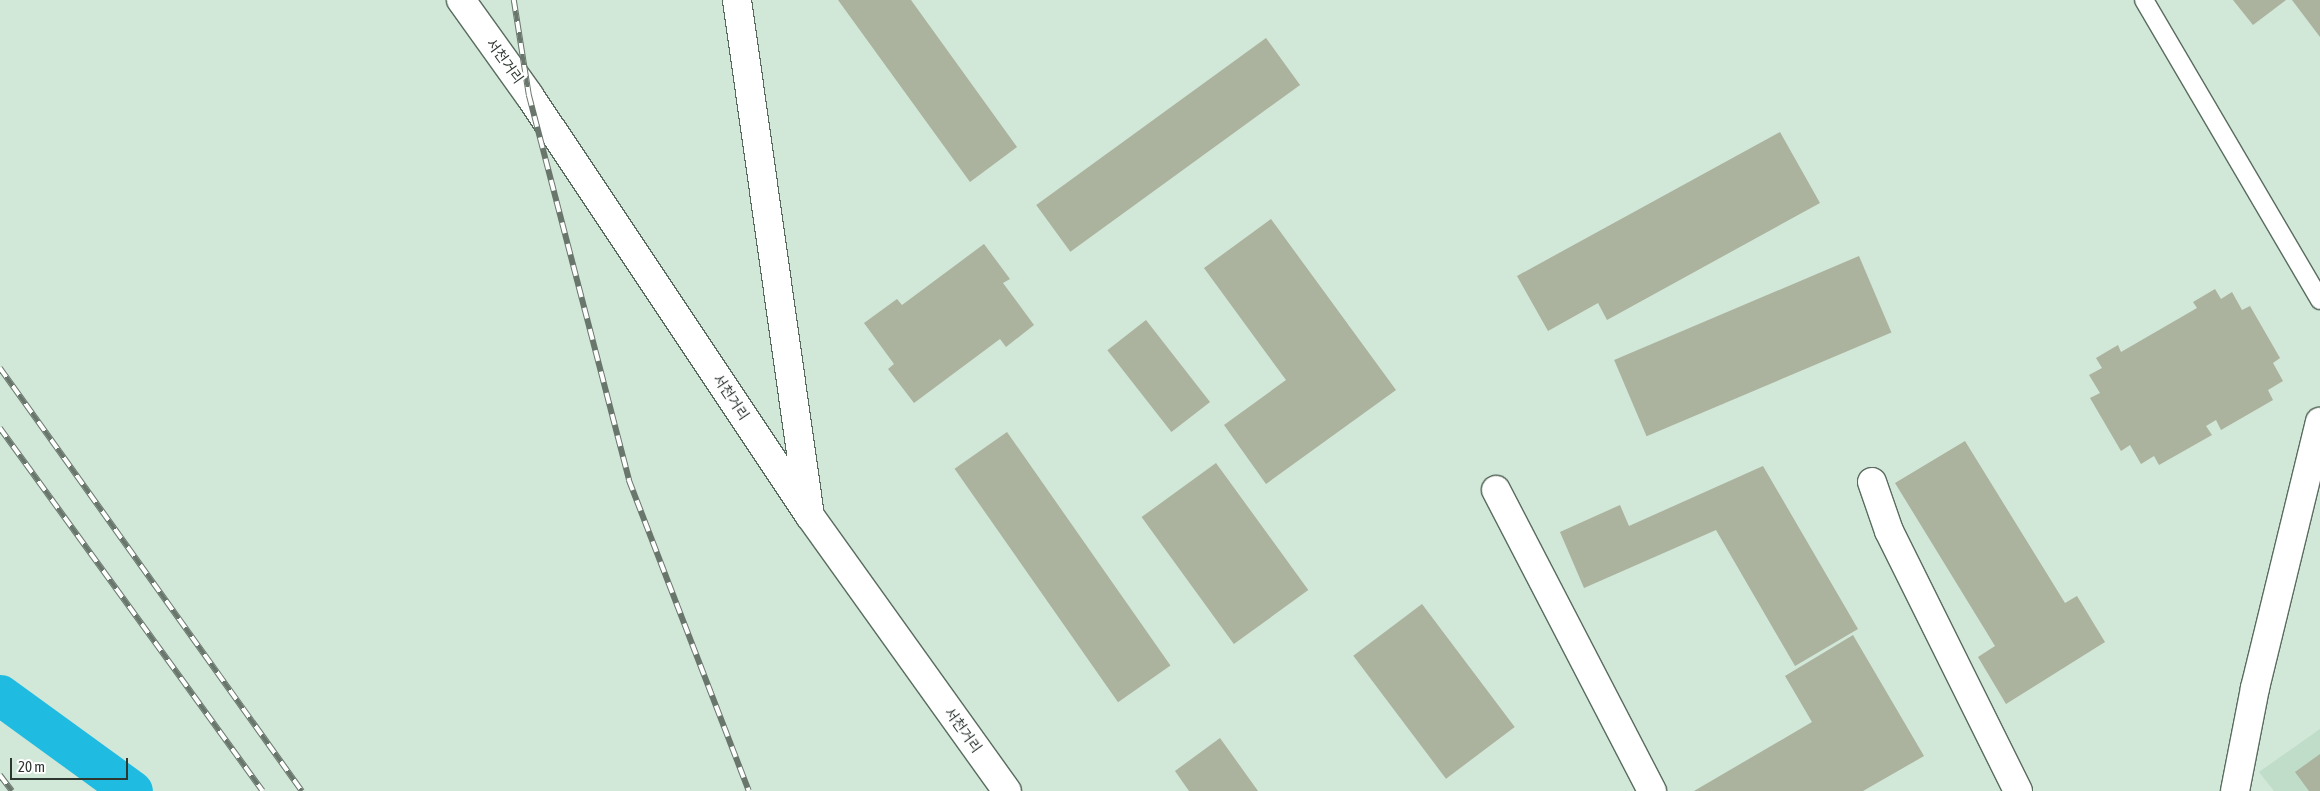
<!DOCTYPE html>
<meta charset="utf-8">
<style>
body{margin:0}
#map{position:relative;width:2320px;height:791px;overflow:hidden;background:#d1e7d7;font-family:"Asap Condensed","Noto Sans KR",sans-serif}
div>[style]{position:absolute}
[style*='--x']{left:calc(var(--x)*1px);top:calc(var(--y)*1px);width:calc(var(--w)*1px);rotate:calc(var(--a)*1deg)}
.built>*{inset:0;background:#bfddc9}
.canal>*{height:41px;margin:-20.5px;padding:0 20.5px;transform-origin:20.5px;border-radius:20.5px;background:#20bbe1}
.building>*{inset:0;background:#abb29d;transform-origin:0 0}
.roads{filter:drop-shadow(1px 0 #596c5f) drop-shadow(-1px 0 #596c5f) drop-shadow(0 1px #596c5f) drop-shadow(0 -1px #596c5f)}
.service>*{height:18px;margin:-9px;padding:0 9px;transform-origin:9px;border-radius:9px;background:#fff}
.minor>*{height:28px;margin:-14px;padding:0 14px;transform-origin:14px;border-radius:14px;background:#fff}
.primary>*{height:28px;margin:-14px;padding:0 14px;transform-origin:14px;border-radius:14px;background:#fff}
.rail>*{height:5.5px;margin-top:-2.75px;transform-origin:0;background:repeating-linear-gradient(90deg,#fff 0 11px,#69766c 0 22px);box-sizing:border-box;border-block:1px solid #69766c}
span{translate:-50% -50%;white-space:nowrap;text-align:center;line-height:1.15;-webkit-text-stroke:4.5px #fff;paint-order:stroke}
.street-label{font-size:14px;color:#2e3630}
.scale{position:absolute;left:10px;top:758px;width:118px;height:22px;box-sizing:border-box;border:2px solid #2e3630;border-top:0;padding-left:6px;font-size:15px;line-height:18px;white-space:nowrap;color:#2e3630;-webkit-text-stroke:4px #fff;paint-order:stroke}
</style>
<div id="map">
<div class="built">
<div style="clip-path:polygon(2320px 729px,2320px 791px,2274px 791px,2259px 772px)"></div>
</div>
<div class="canal">
<div style="--x:0;--y:695;--w:163;--a:36"></div>
</div>
<div class="building">
<div style="clip-path:polygon(838px 0,911px 0,1017px 147px,970px 182px)"></div>
<div style="clip-path:polygon(2233px 0,2286px 0,2253px 25px)"></div>
<div style="clip-path:polygon(2292px 0,2320px 0,2320px 37px)"></div>
<div style="left:1266px;top:38px;width:58px;height:284px;rotate:54deg"></div>
<div style="clip-path:polygon(1780px 132px,1820px 203px,1607px 320px,1598px 303px,1548px 331px,1517px 276px)"></div>
<div style="clip-path:polygon(1271px 219px,1396px 390px,1266px 484px,1224px 425px,1286px 380px,1204px 268px)"></div>
<div style="clip-path:polygon(984px 244px,1010px 279px,1003px 283px,1034px 325px,1006px 347px,1000px 339px,914px 403px,888px 369px,894px 364px,864px 323px,897px 299px,902px 305px)"></div>
<div style="left:1859px;top:256px;width:83px;height:266px;rotate:67deg"></div>
<div style="clip-path:polygon(2215px 289px,2221px 299px,2232px 292px,2242px 310px,2250px 306px,2280px 358px,2273px 363px,2283px 381px,2268px 390px,2273px 400px,2221px 430px,2216px 420px,2206px 426px,2212px 435px,2159px 465px,2154px 456px,2141px 464px,2130px 445px,2121px 451px,2090px 398px,2100px 393px,2089px 375px,2102px 368px,2096px 358px,2118px 345px,2121px 352px,2197px 308px,2193px 302px)"></div>
<div style="left:1146px;top:320px;width:104px;height:49px;rotate:52deg"></div>
<div style="left:1007px;top:432px;width:285px;height:64px;rotate:55deg"></div>
<div style="clip-path:polygon(1965px 441px,2065px 603px,2077px 596px,2105px 642px,2006px 704px,1978px 657px,1995px 646px,1895px 483px)"></div>
<div style="left:1216px;top:463px;width:157px;height:92px;rotate:54deg"></div>
<div style="clip-path:polygon(1763px 466px,1858px 629px,1795px 666px,1716px 530px,1584px 588px,1560px 532px,1620px 505px,1629px 526px)"></div>
<div style="left:1422px;top:604px;width:154px;height:86px;rotate:53deg"></div>
<div style="clip-path:polygon(1853px 635px,1924px 756px,1863px 791px,1694px 791px,1812px 722px,1785px 676px)"></div>
<div style="clip-path:polygon(1220px 738px,1258px 791px,1189px 791px,1175px 771px)"></div>
<div style="clip-path:polygon(2320px 754px,2320px 791px,2309px 791px,2295px 772px)"></div>
</div>
<div class="roads">
<div class="service">
<div style="--x:2144;--y:0;--w:348;--a:59.6"></div>
</div>
<div class="minor">
<div style="--x:737;--y:0;--w:521;--a:81.95"></div>
<div style="--x:1872;--y:482;--w:52;--a:70.9"></div>
<div style="--x:1889;--y:531;--w:290;--a:63.6"></div>
<div style="--x:1496;--y:490;--w:339;--a:62.6"></div>
<div style="--x:2235;--y:791;--w:105;--a:-79"></div>
<div style="--x:2255;--y:688;--w:274;--a:-76.3"></div>
</div>
<div class="primary">
<div style="--x:461;--y:0;--w:117;--a:54.4"></div>
<div style="--x:529;--y:95;--w:506;--a:56.28"></div>
<div style="--x:810;--y:516;--w:338;--a:54.4"></div>
</div>
</div>
<div class="rail">
<div style="--x:514;--y:0;--w:96;--a:81"></div>
<div style="--x:529;--y:95;--w:398;--a:75.4"></div>
<div style="--x:629;--y:480;--w:333;--a:68.9"></div>
<div style="--x:0;--y:368;--w:520;--a:54.48"></div>
<div style="--x:0;--y:428;--w:448;--a:54.1"></div>
<div style="--x:0;--y:775;--w:20;--a:53"></div>
</div>
<div class="street-label">
<span style="left:505px;top:61px;rotate:54deg">서천거리</span>
<span style="left:731px;top:397px;rotate:56deg">서천거리</span>
<span style="left:963px;top:730px;rotate:54deg">서천거리</span>
</div>
<div class="scale">20 m</div>
</div>
